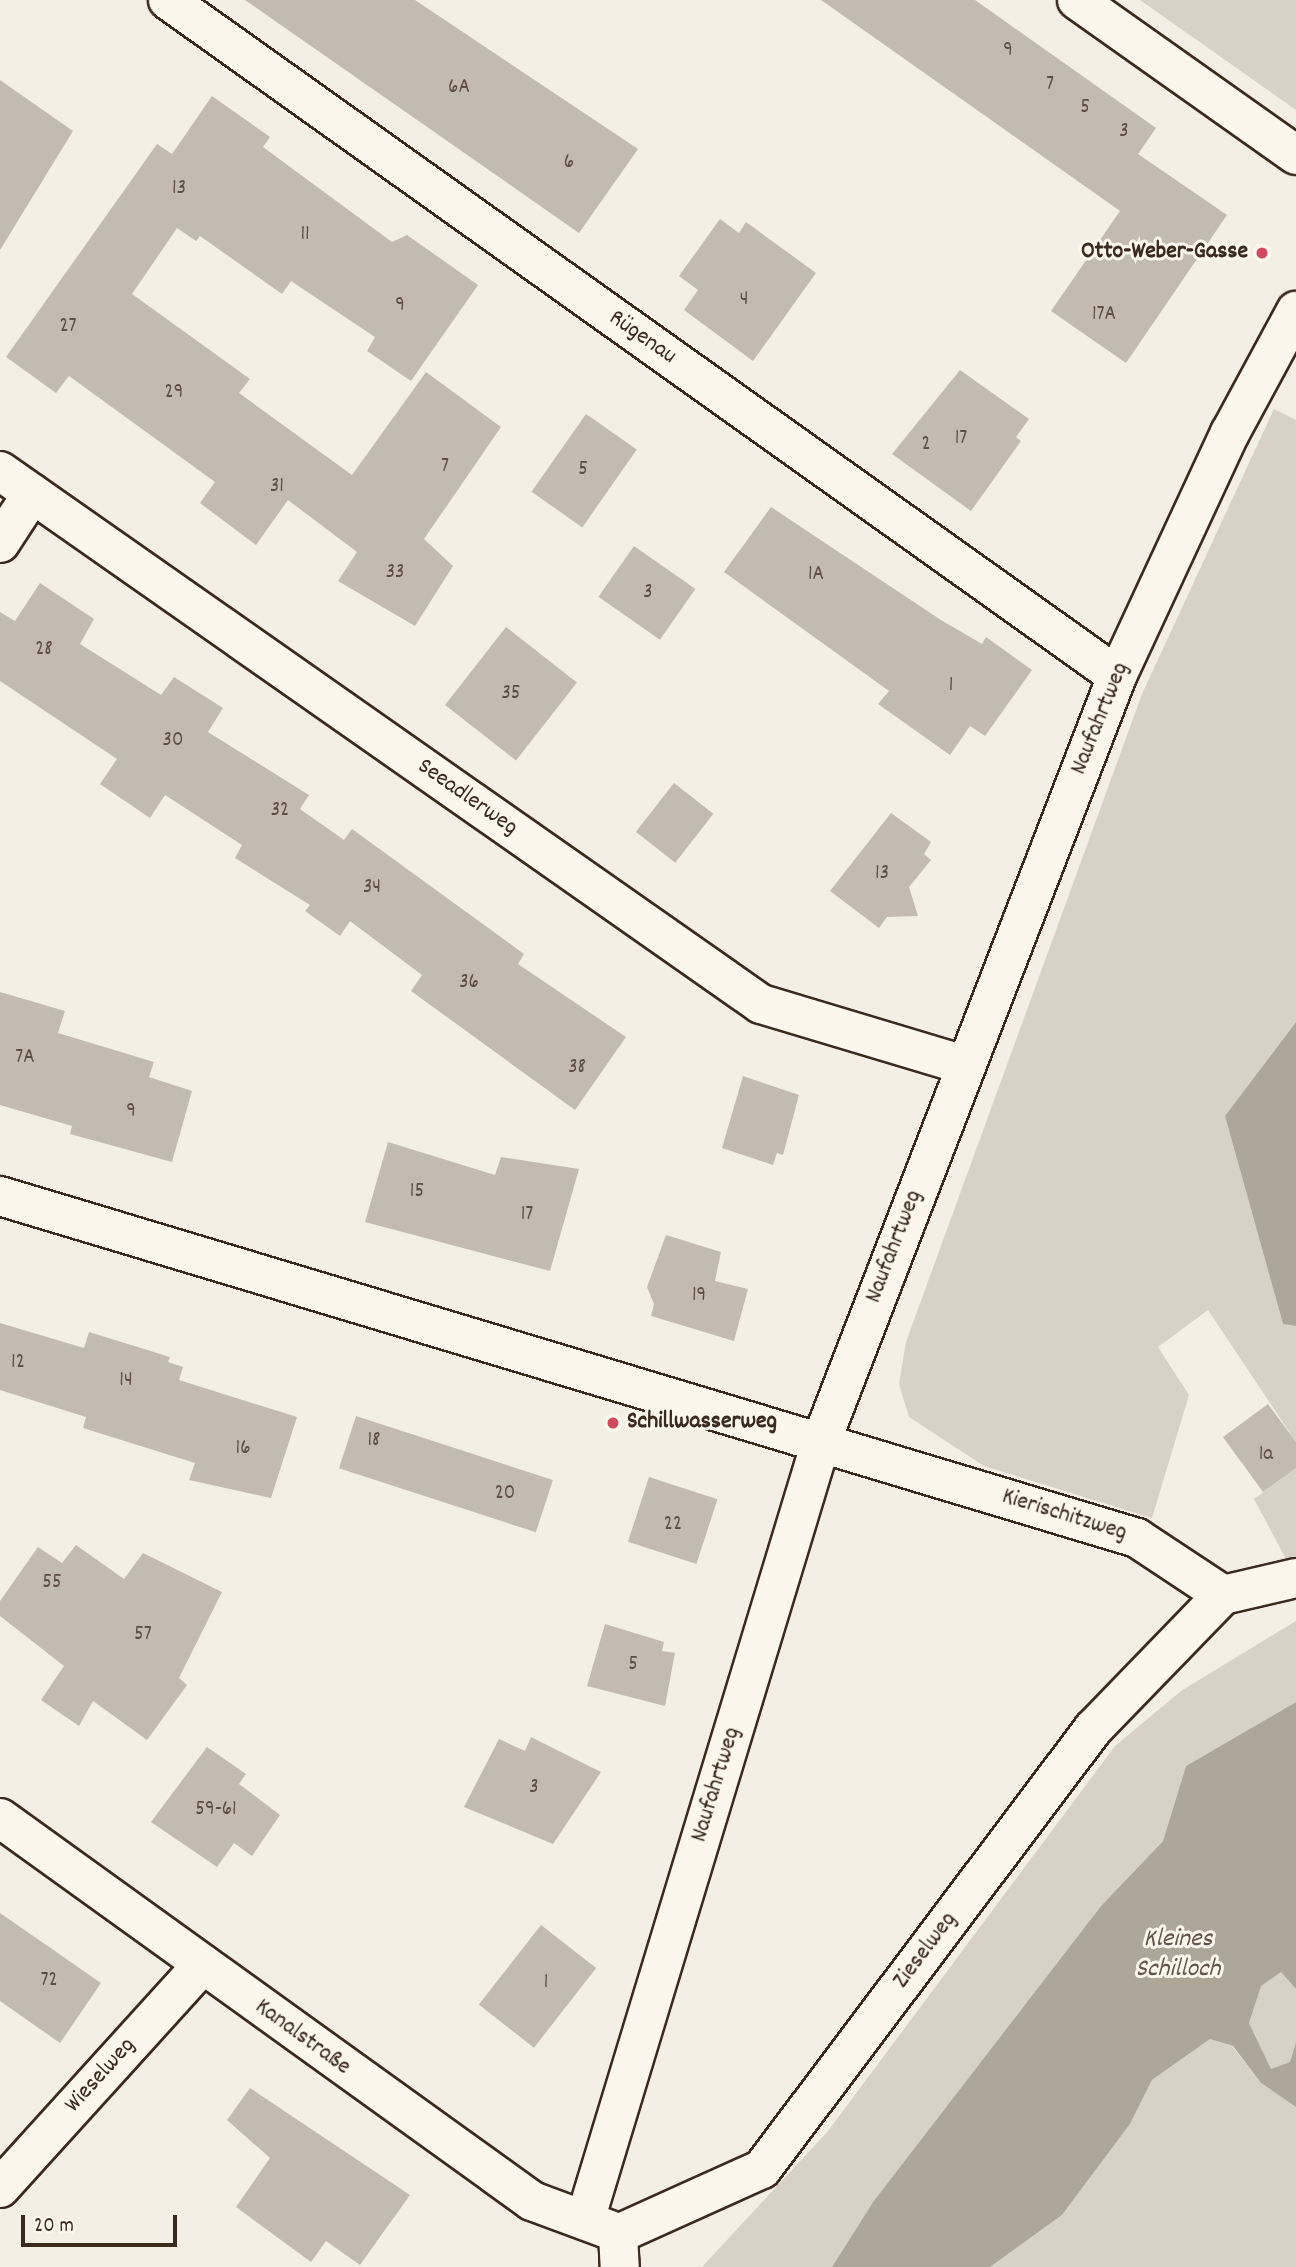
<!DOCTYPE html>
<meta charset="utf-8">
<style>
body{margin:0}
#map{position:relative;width:1296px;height:2267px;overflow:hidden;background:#f3efe4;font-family:Dekko,sans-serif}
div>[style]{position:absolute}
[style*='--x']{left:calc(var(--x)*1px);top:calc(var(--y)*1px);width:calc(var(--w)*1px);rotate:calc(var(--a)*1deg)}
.green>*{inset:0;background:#d8d1c6}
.water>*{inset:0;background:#afa69a}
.building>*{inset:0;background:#c3bbb0;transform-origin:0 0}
.roads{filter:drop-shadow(2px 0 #3b2a1e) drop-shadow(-2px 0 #3b2a1e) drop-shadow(0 2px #3b2a1e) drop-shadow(0 -2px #3b2a1e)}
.minor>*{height:38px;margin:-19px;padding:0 19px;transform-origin:19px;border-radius:19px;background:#fbf7ec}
.dots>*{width:19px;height:19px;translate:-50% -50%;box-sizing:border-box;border:4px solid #fbf7ec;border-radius:50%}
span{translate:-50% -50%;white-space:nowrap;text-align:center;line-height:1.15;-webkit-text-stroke:6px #fbf7ec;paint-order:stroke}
.number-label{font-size:21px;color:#5d4e42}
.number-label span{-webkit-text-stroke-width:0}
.poi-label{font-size:24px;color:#3b2a1e;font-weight:700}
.right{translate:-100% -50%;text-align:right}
.left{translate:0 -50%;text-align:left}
.street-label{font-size:24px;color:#3b2a1e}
.water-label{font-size:26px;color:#645549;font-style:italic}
.scale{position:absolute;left:21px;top:2215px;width:156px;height:32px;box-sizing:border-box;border:4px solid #3b2a1e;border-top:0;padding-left:9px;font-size:21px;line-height:24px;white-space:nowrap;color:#3b2a1e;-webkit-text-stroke:5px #fbf7ec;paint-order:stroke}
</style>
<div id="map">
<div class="green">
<div style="clip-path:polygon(1140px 0,1296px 0,1296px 110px)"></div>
<div style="clip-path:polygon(1274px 409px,1296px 420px,1296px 1022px,1225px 1116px,1283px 1324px,1296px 1326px,1296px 1442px,1208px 1310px,1158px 1347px,1189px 1395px,1152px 1518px,984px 1466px,909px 1417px,899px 1384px,906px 1342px,1142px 694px)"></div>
<div style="clip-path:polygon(1296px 1468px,1296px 1578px,1254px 1499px)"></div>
<div style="clip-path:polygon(1296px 1621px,1296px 1702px,1186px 1766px,1163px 1841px,1101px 1906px,873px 2202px,832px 2267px,702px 2267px,828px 2131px,1115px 1746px,1181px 1691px)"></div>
<div style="clip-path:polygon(1281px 1971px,1296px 1989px,1296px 2042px,1290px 2062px,1271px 2070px,1249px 2023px,1260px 1986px)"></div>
<div style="clip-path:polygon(1210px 2039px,1232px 2046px,1261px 2083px,1296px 2107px,1296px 2267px,990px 2267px,1062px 2215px,1130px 2124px,1152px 2080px)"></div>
</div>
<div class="water">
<div style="clip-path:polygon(1296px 1022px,1296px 1326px,1283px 1324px,1225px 1116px)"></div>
<div style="clip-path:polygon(1296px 1702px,1296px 1989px,1281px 1972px,1261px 1986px,1249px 2023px,1271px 2069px,1290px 2062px,1296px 2042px,1296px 2107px,1261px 2083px,1233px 2046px,1210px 2039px,1152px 2080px,1130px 2124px,1062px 2215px,990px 2267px,832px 2267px,873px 2202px,1101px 1906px,1163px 1841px,1186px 1766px)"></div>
</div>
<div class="building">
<div style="clip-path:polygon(245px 0,415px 0,638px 149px,579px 233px)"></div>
<div style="clip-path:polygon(821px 0,975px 0,1156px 128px,1138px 154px,1227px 215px,1126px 363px,1051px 311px,1120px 211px)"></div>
<div style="clip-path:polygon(0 80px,73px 131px,0 250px)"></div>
<div style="clip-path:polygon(212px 96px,270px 137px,263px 147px,392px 242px,407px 235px,478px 285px,411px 381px,367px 351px,375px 337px,291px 281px,282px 294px,200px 236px,196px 241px,177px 228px,132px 294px,250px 379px,239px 393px,352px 475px,426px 372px,501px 427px,424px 539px,453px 566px,415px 626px,338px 581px,357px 552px,288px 500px,256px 545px,200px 503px,215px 482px,69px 376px,56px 393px,6px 357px,157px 144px,172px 154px)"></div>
<div style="clip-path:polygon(720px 219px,739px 233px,746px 222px,816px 273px,753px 361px,684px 310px,698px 290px,679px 276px)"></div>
<div style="clip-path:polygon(960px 370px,1029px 419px,1016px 437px,1021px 441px,971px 511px,892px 454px)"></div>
<div style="left:586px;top:414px;width:62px;height:95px;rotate:35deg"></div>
<div style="clip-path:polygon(771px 507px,941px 620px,982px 644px,986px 637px,1032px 670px,985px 736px,970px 726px,950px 755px,878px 704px,889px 691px,724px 572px)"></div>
<div style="left:634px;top:546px;width:75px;height:62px;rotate:35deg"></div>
<div style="clip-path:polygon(40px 583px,94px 619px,80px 644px,161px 695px,174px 677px,223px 708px,208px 732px,309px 795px,300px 809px,344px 840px,352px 829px,524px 954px,518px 964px,626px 1037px,575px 1110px,411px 991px,422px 975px,350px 921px,340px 936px,305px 911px,310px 905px,235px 858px,242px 845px,165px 795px,150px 818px,100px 784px,117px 759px,0 681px,0 612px,15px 621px)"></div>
<div style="left:506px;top:627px;width:90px;height:99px;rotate:38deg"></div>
<div style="left:674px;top:783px;width:50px;height:62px;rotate:38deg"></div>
<div style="clip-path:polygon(891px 813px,931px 842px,924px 854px,931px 860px,909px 887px,918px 916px,887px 917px,879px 928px,830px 891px)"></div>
<div style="clip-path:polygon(0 992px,65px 1011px,58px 1033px,154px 1062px,149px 1077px,192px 1091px,172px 1162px,70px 1134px,72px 1126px,0 1105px)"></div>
<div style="clip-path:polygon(743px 1076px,799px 1095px,783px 1155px,777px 1153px,773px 1165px,722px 1148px)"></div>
<div style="clip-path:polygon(388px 1142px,495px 1175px,501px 1157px,579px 1169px,550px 1271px,365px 1222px)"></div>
<div style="clip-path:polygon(666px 1235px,721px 1252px,715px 1281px,748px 1289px,734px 1341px,651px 1316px,654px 1304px,647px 1287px)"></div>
<div style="clip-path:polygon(0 1323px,84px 1348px,89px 1332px,170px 1357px,168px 1362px,183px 1367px,179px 1380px,297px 1417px,271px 1498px,189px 1480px,195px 1463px,83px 1428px,86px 1417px,0 1390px)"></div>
<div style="clip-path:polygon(1268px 1404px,1296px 1442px,1296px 1468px,1263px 1492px,1223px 1437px)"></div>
<div style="left:356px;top:1416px;width:207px;height:55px;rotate:18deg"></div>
<div style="left:649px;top:1477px;width:72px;height:68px;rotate:18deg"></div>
<div style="clip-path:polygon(76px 1545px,124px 1579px,143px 1553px,222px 1592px,179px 1678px,187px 1685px,147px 1740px,93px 1701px,79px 1726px,41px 1700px,64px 1666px,0 1616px,0 1601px,38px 1547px,62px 1563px)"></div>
<div style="clip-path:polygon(605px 1624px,664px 1642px,662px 1651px,675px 1653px,665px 1706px,587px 1686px)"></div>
<div style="clip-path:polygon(531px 1737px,601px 1772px,553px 1844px,464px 1807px,499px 1739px,525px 1751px)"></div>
<div style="clip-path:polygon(207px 1747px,246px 1774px,239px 1784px,280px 1815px,252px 1856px,234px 1843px,217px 1867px,151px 1822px)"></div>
<div style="clip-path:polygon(0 1913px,101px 1983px,60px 2043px,0 2001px)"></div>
<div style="left:541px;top:1925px;width:70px;height:101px;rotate:38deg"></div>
<div style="clip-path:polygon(250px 2088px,410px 2195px,360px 2265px,326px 2241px,311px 2262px,236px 2207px,270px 2158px,227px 2120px)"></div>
</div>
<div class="roads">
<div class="minor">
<div style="--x:168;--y:0;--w:1165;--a:35.46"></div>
<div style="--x:1077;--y:0;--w:268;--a:35.3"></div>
<div style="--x:0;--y:471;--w:929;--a:35.01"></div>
<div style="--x:761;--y:1004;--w:212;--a:16.7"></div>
<div style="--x:0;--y:543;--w:59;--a:-56.9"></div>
<div style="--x:0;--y:1196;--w:1187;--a:16.74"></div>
<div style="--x:1137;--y:1538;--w:103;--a:33.5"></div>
<div style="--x:1223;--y:1595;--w:75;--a:-13.1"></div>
<div style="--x:0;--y:1818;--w:656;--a:35.75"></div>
<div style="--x:532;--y:2201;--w:83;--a:20.4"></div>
<div style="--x:0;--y:2188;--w:302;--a:-47.8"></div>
<div style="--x:586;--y:2217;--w:810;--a:-73.13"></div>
<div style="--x:821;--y:1442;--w:821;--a:-68.87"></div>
<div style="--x:1117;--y:676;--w:268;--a:-65.1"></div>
<div style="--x:1230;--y:433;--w:139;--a:-61.6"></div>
<div style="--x:618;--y:2234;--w:158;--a:-24.3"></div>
<div style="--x:762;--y:2169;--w:551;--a:-53.05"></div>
<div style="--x:1093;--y:1729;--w:187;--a:-45.9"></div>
<div style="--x:618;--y:2234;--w:33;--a:87"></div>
</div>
</div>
<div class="dots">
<div style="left:1262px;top:253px;background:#d1495b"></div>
<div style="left:613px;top:1423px;background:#d1495b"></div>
</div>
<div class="number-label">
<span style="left:1008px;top:51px">9</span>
<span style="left:1050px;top:85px">7</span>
<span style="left:459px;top:88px">6A</span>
<span style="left:1085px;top:108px">5</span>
<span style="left:1124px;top:132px">3</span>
<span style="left:569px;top:163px">6</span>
<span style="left:179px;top:189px">13</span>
<span style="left:305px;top:235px">11</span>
<span style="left:744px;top:300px">4</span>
<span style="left:400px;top:306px">9</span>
<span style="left:1104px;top:315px">17A</span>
<span style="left:68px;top:327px">27</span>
<span style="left:174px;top:393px">29</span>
<span style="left:961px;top:439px">17</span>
<span style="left:926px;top:445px">2</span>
<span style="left:445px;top:467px">7</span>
<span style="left:583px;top:470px">5</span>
<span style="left:277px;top:487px">31</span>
<span style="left:395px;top:573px">33</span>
<span style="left:816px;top:575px">1A</span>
<span style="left:648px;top:593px">3</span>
<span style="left:44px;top:650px">28</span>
<span style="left:951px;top:686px">1</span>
<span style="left:511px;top:694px">35</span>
<span style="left:173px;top:741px">30</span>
<span style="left:280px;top:811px">32</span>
<span style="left:882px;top:874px">13</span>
<span style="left:372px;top:888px">34</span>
<span style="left:469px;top:983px">36</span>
<span style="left:25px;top:1058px">7A</span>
<span style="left:577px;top:1068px">38</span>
<span style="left:131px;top:1112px">9</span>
<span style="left:417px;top:1192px">15</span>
<span style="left:527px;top:1215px">17</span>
<span style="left:699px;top:1296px">19</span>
<span style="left:18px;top:1363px">12</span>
<span style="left:126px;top:1381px">14</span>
<span style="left:374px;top:1441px">18</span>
<span style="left:243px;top:1449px">16</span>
<span style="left:1266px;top:1455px">1a</span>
<span style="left:505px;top:1494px">20</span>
<span style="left:673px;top:1525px">22</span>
<span style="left:52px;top:1583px">55</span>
<span style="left:143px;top:1635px">57</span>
<span style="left:633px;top:1665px">5</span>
<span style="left:534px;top:1788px">3</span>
<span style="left:216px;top:1810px">59-61</span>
<span style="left:49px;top:1981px">72</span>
<span style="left:546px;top:1983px">1</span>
</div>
<div class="poi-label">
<span class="right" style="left:1248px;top:253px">Otto-Weber-Gasse</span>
<span class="left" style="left:627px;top:1423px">Schillwasserweg</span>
</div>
<div class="street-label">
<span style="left:642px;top:338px;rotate:35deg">Rügenau</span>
<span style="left:1101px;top:719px;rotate:-68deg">Naufahrtweg</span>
<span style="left:467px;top:798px;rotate:35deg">Seeadlerweg</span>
<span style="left:895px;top:1247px;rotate:-69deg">Naufahrtweg</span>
<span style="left:1064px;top:1516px;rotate:17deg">Kierischitzweg</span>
<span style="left:717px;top:1785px;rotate:-73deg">Naufahrtweg</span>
<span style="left:926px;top:1951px;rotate:-53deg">Zieselweg</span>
<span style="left:302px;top:2038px;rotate:36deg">Kanalstraße</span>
<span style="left:101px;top:2076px;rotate:-48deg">Wieselweg</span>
</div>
<div class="water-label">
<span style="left:1178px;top:1955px">Kleines<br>Schilloch</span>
</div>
<div class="scale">20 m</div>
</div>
